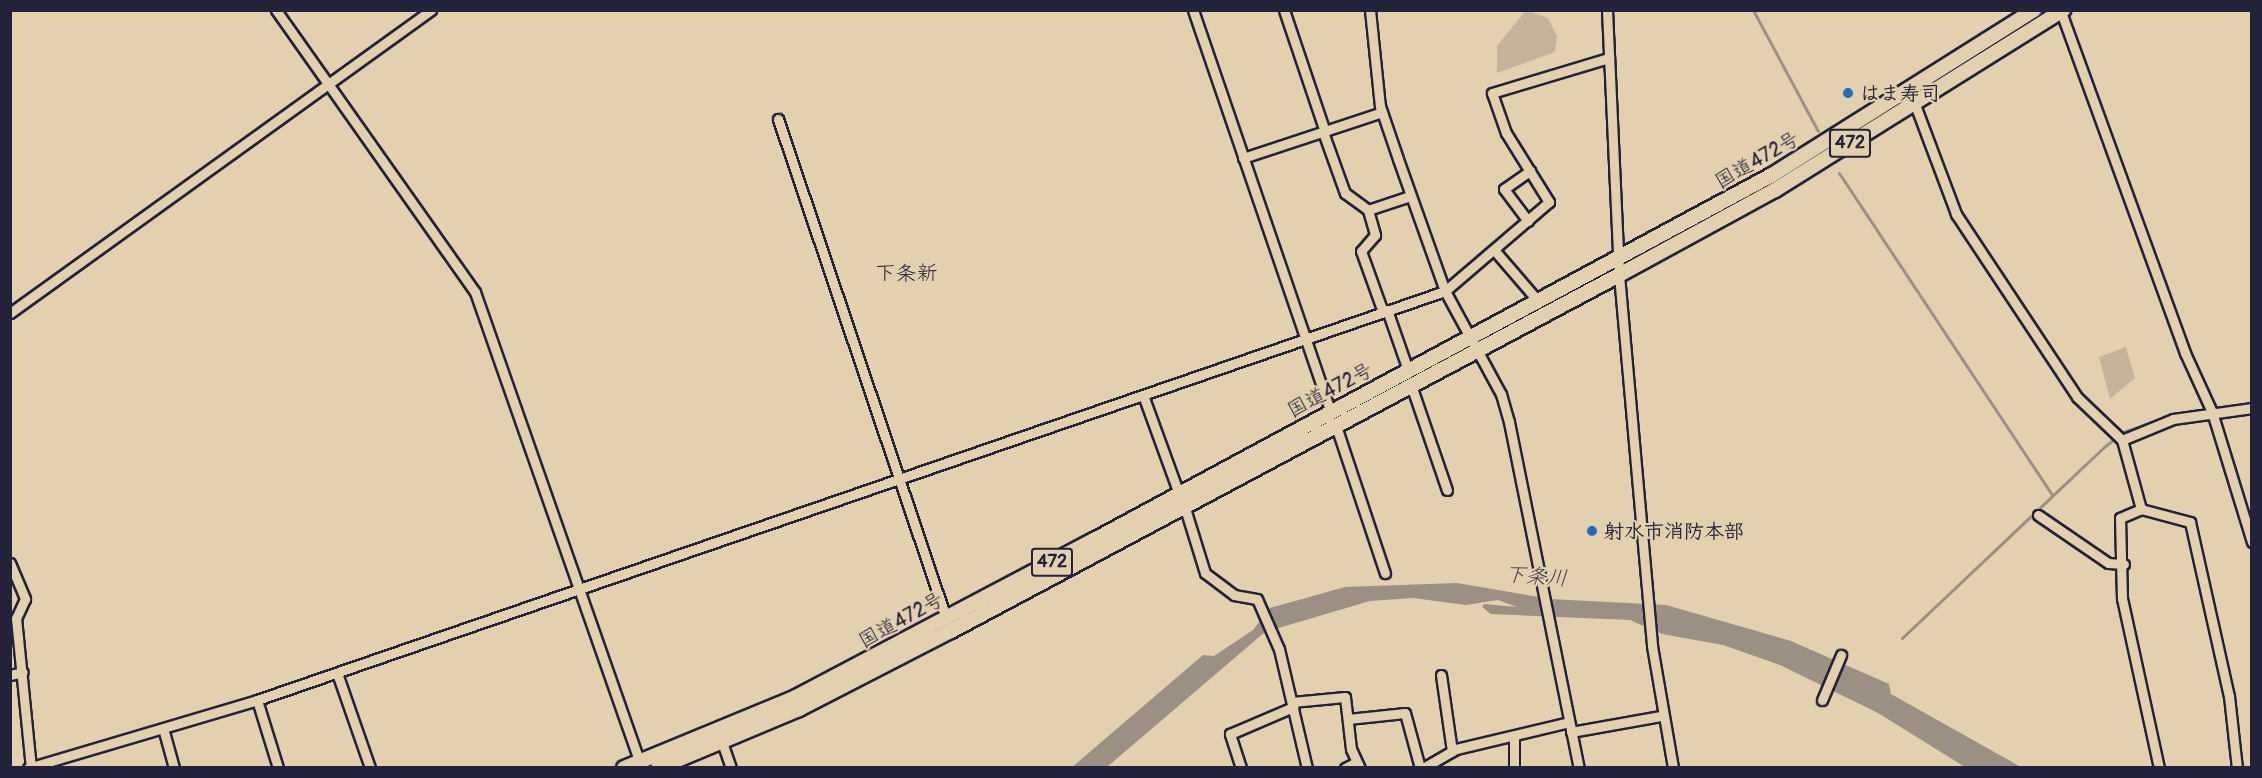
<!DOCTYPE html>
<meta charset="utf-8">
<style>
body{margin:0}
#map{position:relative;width:2262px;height:778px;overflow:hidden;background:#e3d0ae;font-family:Pangolin,"Klee One",sans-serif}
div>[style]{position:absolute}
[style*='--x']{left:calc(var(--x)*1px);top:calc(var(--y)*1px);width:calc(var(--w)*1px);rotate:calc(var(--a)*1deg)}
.green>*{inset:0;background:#c4b49b}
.water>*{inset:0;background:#9c9084}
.stream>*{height:3px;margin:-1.5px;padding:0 1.5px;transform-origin:1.5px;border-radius:1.5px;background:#9c9084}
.roads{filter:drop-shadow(2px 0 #22223b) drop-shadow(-2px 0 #22223b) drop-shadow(0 2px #22223b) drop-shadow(0 -2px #22223b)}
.minor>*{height:9px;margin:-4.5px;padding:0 4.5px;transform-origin:4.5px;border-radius:4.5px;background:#e3d0ae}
.highway>*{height:14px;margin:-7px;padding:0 7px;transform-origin:7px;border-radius:7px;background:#e3d0ae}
.dots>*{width:16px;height:16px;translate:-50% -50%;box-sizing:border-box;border:3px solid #e3d0ae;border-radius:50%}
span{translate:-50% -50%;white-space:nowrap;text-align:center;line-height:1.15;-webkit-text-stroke:4.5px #e3d0ae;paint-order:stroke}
.shield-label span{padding:2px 4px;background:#e3d0ae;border:2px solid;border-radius:4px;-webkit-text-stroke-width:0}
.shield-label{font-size:18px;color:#22223b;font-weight:700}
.poi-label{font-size:20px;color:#22223b;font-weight:700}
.left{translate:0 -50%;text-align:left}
.street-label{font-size:20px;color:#22223b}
.neighbourhood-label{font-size:21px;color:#22223b}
.water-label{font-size:21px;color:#403e4d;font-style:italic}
.frame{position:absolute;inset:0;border:12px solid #22223b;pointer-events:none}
</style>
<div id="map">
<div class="green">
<div style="clip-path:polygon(1526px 10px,1548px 18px,1557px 36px,1555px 52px,1497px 73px,1497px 46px)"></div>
<div style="clip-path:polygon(2126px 347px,2135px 378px,2110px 399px,2099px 357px)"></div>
</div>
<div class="water">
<div style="clip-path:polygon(1457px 583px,1550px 599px,1666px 605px,1791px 641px,1889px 684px,1891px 694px,2021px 767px,1965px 767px,1878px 713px,1780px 665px,1723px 645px,1662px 634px,1630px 620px,1491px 614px,1482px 607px,1484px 604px,1517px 607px,1498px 600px,1466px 605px,1413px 598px,1370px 601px,1265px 632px,1107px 767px,1071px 768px,1203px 655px,1214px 656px,1253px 630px,1270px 608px,1345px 587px)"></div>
</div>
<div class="stream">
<div style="--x:1753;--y:10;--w:137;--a:61.8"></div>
<div style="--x:1839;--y:173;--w:386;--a:56.5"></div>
<div style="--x:2182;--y:413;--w:71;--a:-8.1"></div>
<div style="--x:1902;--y:638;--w:278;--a:-43.4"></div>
<div style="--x:2104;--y:447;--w:24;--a:-38"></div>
<div style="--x:2123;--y:432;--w:46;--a:-18.8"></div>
</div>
<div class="roads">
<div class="minor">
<div style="--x:276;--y:10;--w:345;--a:54.8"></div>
<div style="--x:475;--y:292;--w:497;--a:70.7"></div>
<div style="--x:1193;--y:10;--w:425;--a:71.1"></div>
<div style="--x:1284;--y:10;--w:129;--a:71.4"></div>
<div style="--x:1370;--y:10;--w:97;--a:84.1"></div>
<div style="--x:1380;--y:106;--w:56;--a:71.2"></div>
<div style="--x:1398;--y:159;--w:140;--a:70.4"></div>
<div style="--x:1445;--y:291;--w:117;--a:61.5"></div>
<div style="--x:1501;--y:394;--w:29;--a:74"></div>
<div style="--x:1509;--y:422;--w:353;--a:78.6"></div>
<div style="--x:1607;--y:10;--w:265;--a:87.4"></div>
<div style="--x:1619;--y:275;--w:372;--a:84.9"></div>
<div style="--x:1652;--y:646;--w:124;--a:80.2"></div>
<div style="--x:2061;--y:12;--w:363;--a:70"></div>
<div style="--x:2185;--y:353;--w:65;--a:65.4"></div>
<div style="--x:2212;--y:412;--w:136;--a:72.9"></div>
<div style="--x:1914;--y:102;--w:120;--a:69.4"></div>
<div style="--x:1956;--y:214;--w:219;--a:56.5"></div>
<div style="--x:2077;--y:397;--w:62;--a:43.7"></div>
<div style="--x:2122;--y:440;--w:72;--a:74.6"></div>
<div style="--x:778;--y:119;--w:527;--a:71.39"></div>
<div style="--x:1323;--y:132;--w:65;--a:70.2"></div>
<div style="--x:1345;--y:193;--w:29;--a:36"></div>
<div style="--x:1368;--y:210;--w:26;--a:74"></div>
<div style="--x:1375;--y:235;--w:21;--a:131"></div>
<div style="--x:1361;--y:251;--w:65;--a:70.2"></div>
<div style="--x:1243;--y:158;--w:146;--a:-18.3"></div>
<div style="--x:1368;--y:210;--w:44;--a:-18.4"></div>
<div style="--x:1528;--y:221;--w:40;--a:-127"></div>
<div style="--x:1504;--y:189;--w:32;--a:-35"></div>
<div style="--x:1495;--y:251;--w:66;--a:49.3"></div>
<div style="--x:1387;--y:310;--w:64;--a:70.7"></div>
<div style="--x:10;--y:313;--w:519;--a:-35.74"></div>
<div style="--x:1411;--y:385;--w:111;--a:71.1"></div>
<div style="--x:1143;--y:395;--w:105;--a:70"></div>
<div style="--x:1336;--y:426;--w:155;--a:71.6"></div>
<div style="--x:2122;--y:440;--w:55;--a:-22.4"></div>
<div style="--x:2173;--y:419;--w:80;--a:-7.9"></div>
<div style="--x:1184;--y:505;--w:71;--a:72.8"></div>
<div style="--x:1205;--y:573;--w:36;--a:37"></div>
<div style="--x:1234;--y:595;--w:23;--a:10"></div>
<div style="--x:1257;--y:599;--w:55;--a:66.3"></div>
<div style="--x:1279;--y:649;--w:122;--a:76.8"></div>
<div style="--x:2038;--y:515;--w:85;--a:34.4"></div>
<div style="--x:2108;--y:563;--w:16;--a:4"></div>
<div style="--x:10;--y:563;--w:39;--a:67"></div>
<div style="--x:25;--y:599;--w:21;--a:115"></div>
<div style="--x:16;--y:618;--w:151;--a:84.3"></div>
<div style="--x:337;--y:673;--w:101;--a:70.8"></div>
<div style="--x:10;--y:675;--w:13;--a:-13"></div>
<div style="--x:1441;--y:675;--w:77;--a:81.8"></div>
<div style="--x:257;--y:700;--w:71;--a:72.8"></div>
<div style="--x:1822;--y:700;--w:49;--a:-67.1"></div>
<div style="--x:1292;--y:702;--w:53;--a:-5.4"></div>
<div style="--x:1345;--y:697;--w:52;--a:83.4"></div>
<div style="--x:1351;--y:749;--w:21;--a:65"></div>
<div style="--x:1348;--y:719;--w:57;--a:-6"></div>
<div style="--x:1405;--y:713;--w:57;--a:74.7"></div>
<div style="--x:163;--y:728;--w:41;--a:74.6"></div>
<div style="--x:1571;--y:732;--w:91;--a:-10.1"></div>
<div style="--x:1514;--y:737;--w:31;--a:90"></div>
<div style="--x:722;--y:742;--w:28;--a:71"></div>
<div style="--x:28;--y:768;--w:239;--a:-16.5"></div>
<div style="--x:257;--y:700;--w:1256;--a:-19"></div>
<div style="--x:1445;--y:291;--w:137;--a:-40.6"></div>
<div style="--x:1549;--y:202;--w:81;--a:-121.9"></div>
<div style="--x:1506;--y:133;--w:42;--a:-109.3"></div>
<div style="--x:1492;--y:93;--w:122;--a:-16.7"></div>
<div style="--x:1241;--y:768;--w:36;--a:-108"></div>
<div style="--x:1230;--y:734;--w:69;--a:-23.2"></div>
<div style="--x:1345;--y:768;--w:13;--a:-27"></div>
<div style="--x:1423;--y:768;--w:38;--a:-30"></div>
<div style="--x:1456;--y:749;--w:116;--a:-13.4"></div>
<div style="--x:2159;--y:768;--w:173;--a:-102.3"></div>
<div style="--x:2122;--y:599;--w:81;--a:-91.4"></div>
<div style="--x:2120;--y:518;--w:23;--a:-23"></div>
<div style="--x:2141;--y:509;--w:51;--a:14.9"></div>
<div style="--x:2190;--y:522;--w:178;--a:77.4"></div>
<div style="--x:2229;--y:696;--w:72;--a:83.7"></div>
</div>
<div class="highway">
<div style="--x:624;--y:768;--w:186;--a:-22.4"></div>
<div style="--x:796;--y:697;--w:337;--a:-27.8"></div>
<div style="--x:1094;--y:540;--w:770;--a:-28.3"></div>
<div style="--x:1772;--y:175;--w:310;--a:-32.2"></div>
<div style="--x:658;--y:768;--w:153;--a:-22.7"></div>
<div style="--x:799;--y:709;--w:171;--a:-27.2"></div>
<div style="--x:951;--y:631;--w:757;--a:-28.05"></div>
<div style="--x:1619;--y:275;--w:178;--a:-28.6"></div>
<div style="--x:1775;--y:190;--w:340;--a:-32"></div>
</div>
</div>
<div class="dots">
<div style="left:1848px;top:93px;background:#1f6fb2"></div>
<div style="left:1592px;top:531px;background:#1f6fb2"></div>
</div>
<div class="shield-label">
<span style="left:1850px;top:143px">472</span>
<span style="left:1052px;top:562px">472</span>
</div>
<div class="poi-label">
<span class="left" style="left:1860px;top:93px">はま寿司</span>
<span class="left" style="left:1604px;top:531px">射水市消防本部</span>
</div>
<div class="street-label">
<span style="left:1757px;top:160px;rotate:-30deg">国道472号</span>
<span style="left:1330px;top:390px;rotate:-28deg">国道472号</span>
<span style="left:901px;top:620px;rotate:-29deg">国道472号</span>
</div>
<div class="neighbourhood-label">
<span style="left:906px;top:274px">下条新</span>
</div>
<div class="water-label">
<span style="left:1536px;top:577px;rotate:4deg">下条川</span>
</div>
<div class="frame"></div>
</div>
